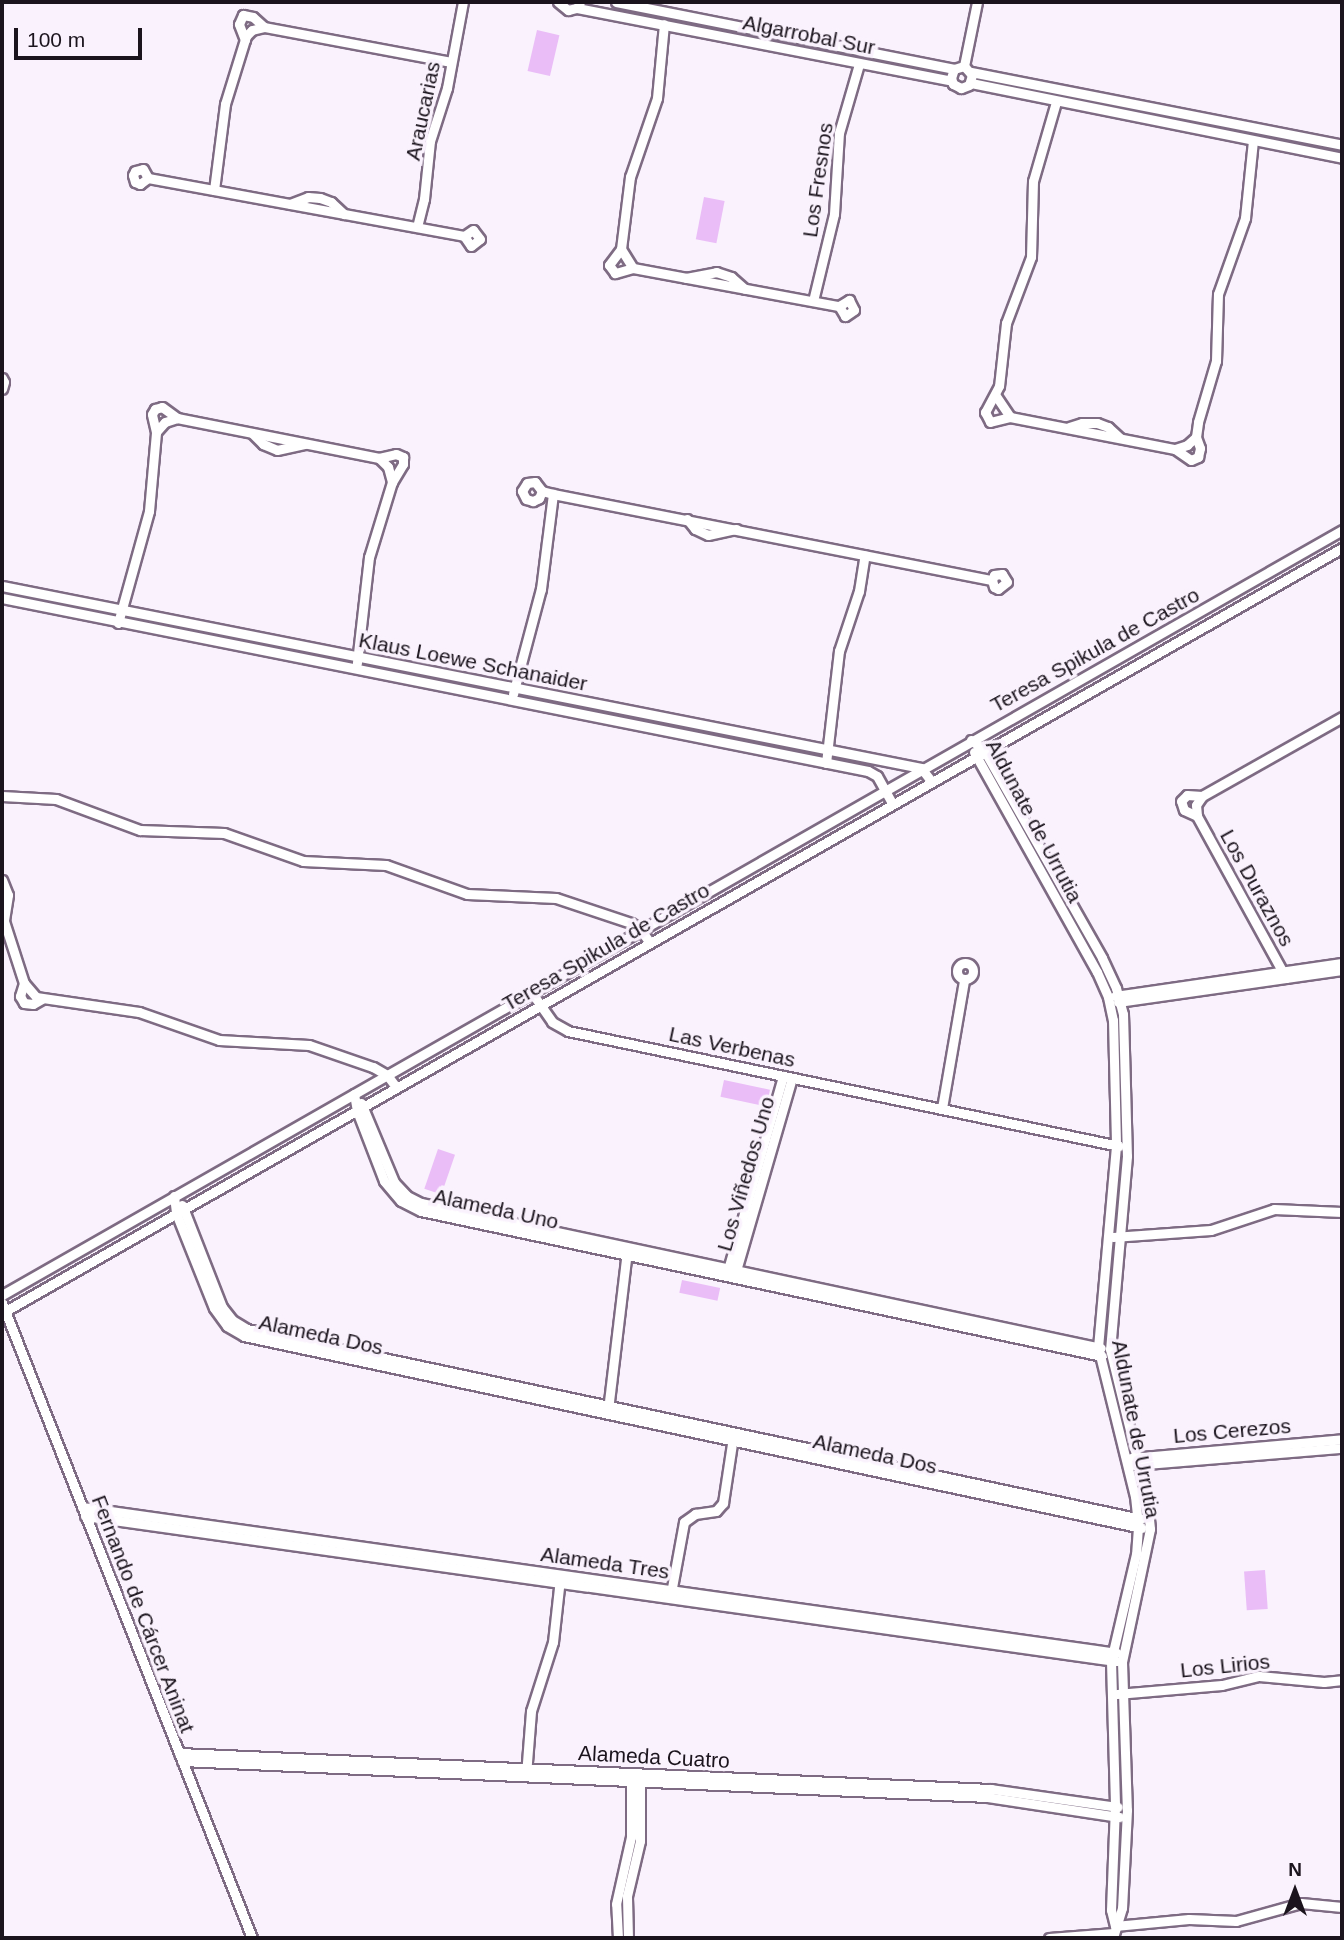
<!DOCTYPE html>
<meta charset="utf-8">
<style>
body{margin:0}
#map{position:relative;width:1344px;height:1940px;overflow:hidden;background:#faf2fd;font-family:Helvetica,sans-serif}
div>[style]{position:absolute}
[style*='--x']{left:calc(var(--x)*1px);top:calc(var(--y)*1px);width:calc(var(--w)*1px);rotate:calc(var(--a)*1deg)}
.green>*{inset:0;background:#eabdf7;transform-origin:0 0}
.roads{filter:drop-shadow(2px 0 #7e6b83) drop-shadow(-2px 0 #7e6b83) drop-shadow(0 2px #7e6b83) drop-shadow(0 -2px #7e6b83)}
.minor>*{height:9px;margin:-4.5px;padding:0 4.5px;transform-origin:4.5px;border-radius:4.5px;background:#fff}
.minor>.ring{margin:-4.5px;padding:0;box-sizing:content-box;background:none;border:9px solid #fff;border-radius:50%}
span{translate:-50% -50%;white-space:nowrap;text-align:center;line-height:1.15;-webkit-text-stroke:7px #faf2fd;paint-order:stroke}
.street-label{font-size:21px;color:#1b141d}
.frame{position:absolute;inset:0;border:4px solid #1b141d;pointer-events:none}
.north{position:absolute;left:1260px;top:1856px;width:70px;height:70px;-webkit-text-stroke:5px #faf2fd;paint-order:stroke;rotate:0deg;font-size:19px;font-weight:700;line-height:28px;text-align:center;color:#1b141d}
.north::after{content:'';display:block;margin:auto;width:24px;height:32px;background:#1b141d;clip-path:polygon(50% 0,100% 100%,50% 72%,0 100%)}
.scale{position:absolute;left:14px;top:28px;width:128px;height:32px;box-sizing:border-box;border:4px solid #1b141d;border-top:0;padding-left:9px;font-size:21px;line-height:24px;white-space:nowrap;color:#1b141d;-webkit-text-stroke:5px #faf2fd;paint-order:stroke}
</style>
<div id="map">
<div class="green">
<div style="left:537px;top:30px;width:23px;height:42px;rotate:13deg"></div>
<div style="left:704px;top:197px;width:21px;height:43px;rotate:11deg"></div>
<div style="left:724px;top:1080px;width:47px;height:17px;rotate:12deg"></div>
<div style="left:438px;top:1149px;width:18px;height:42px;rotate:19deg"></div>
<div style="left:682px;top:1280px;width:39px;height:13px;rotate:12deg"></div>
<div style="left:1265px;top:1570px;width:39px;height:21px;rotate:86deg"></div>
</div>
<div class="roads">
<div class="minor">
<div style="--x:558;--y:2;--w:13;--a:39"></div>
<div style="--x:568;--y:10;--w:9;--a:-13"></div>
<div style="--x:577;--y:8;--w:7;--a:-63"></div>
<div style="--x:616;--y:2;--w:345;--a:11.2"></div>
<div style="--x:954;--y:69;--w:10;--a:-17"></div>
<div style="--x:964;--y:66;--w:12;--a:48"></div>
<div style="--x:972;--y:75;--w:10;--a:107"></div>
<div style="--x:969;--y:85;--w:9;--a:159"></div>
<div style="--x:961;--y:88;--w:9;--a:-153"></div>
<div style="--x:953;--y:84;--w:6;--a:-108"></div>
<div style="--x:951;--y:78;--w:9;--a:-72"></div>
<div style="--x:577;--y:8;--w:381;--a:11"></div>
<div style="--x:245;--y:40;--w:17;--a:-111"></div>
<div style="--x:239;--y:24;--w:10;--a:-66"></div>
<div style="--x:243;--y:15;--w:10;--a:11"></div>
<div style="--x:253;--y:17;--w:15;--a:42"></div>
<div style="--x:964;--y:66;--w:65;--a:-78.5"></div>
<div style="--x:971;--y:72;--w:378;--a:11.1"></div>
<div style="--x:971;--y:83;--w:379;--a:11.4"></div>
<div style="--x:1056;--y:102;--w:82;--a:106.2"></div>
<div style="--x:1033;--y:181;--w:76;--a:91.5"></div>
<div style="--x:1031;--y:257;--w:71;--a:110.7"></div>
<div style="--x:1006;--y:323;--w:63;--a:96.3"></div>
<div style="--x:999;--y:386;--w:30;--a:118"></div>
<div style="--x:985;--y:412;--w:11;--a:63"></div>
<div style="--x:990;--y:422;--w:21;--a:-14"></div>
<div style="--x:1010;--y:417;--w:168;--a:11"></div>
<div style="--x:1175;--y:449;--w:19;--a:35"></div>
<div style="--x:1191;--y:460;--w:8;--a:-23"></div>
<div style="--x:1198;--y:457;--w:9;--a:-77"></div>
<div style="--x:1200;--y:448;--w:12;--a:-110"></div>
<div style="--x:1196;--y:437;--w:15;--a:-82"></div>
<div style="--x:1198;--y:422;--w:64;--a:-73.6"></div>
<div style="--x:1216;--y:361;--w:67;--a:-88.3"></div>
<div style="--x:1218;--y:294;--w:81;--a:-70.4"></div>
<div style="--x:1245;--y:218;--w:77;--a:-84.1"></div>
<div style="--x:148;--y:178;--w:10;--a:143"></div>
<div style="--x:140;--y:184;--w:5;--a:-158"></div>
<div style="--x:135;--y:182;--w:7;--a:-106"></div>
<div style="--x:133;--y:175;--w:4;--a:-63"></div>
<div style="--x:135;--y:171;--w:8;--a:-14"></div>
<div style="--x:143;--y:169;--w:10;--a:61"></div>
<div style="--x:148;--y:178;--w:321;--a:10.4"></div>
<div style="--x:464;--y:236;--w:12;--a:55"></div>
<div style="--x:471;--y:246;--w:11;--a:-38"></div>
<div style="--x:480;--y:239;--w:11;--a:-128"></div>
<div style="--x:473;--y:230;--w:11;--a:146"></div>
<div style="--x:214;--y:190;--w:87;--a:-82.7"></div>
<div style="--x:225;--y:104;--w:71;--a:-72.8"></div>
<div style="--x:246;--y:36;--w:8;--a:-45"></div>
<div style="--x:252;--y:30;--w:12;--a:-14"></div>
<div style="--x:264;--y:27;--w:190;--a:10.6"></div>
<div style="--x:290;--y:204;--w:19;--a:-21"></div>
<div style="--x:308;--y:197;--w:12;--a:5"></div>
<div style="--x:320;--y:198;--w:12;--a:20"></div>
<div style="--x:331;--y:202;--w:18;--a:43"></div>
<div style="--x:417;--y:227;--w:29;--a:-76"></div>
<div style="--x:424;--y:199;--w:58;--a:-84.1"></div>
<div style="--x:430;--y:141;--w:56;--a:-72.2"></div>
<div style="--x:447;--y:88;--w:87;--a:-79.5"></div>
<div style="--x:621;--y:249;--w:22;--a:58"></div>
<div style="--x:633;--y:268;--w:209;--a:10.5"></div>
<div style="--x:839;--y:306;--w:12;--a:-31"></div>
<div style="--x:849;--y:300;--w:11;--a:63"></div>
<div style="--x:854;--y:310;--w:11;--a:146"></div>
<div style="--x:845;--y:316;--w:12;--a:-121"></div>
<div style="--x:633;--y:268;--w:19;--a:164"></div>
<div style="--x:615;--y:273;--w:10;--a:-127"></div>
<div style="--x:609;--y:265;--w:20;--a:-53"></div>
<div style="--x:621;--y:249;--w:73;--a:-82.9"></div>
<div style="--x:630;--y:177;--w:83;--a:-71.1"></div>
<div style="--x:657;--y:98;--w:74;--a:-84.6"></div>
<div style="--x:686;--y:278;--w:31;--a:-11"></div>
<div style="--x:716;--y:272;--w:16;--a:18"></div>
<div style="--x:731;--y:277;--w:18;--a:41"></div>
<div style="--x:813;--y:301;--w:89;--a:-76.4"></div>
<div style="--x:834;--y:214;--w:81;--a:-86.5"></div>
<div style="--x:839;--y:133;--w:72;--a:-73.8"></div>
<div style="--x:2;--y:378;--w:4;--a:63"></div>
<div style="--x:4;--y:382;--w:7;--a:106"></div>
<div style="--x:996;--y:396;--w:25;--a:56"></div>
<div style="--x:1069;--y:427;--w:14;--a:-17"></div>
<div style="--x:1082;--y:423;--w:15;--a:0"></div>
<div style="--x:1097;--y:423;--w:12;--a:20"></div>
<div style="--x:1108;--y:427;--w:16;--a:43"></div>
<div style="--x:156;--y:432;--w:13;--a:-48"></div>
<div style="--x:165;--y:422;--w:13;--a:-18"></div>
<div style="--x:177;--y:418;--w:206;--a:11.2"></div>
<div style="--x:379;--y:458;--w:17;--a:-13"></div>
<div style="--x:396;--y:454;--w:8;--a:23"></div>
<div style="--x:403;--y:457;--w:7;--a:90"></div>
<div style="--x:403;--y:464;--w:21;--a:121"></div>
<div style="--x:392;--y:482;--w:78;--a:107"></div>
<div style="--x:369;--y:557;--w:107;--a:96.5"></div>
<div style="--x:252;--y:433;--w:16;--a:45"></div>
<div style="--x:263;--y:444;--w:15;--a:23"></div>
<div style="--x:277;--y:450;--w:29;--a:-12"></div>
<div style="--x:1175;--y:449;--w:13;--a:-18"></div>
<div style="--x:1187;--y:445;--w:12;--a:-42"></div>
<div style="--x:379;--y:458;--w:13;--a:45"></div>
<div style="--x:388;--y:467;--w:16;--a:75"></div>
<div style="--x:542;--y:491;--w:8;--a:113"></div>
<div style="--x:539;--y:498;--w:7;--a:153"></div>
<div style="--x:533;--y:501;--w:7;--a:-164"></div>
<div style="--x:526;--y:499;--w:9;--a:-117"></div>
<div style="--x:522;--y:491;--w:9;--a:-58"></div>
<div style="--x:527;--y:483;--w:8;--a:-7"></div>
<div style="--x:535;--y:482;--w:11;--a:52"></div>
<div style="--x:542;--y:491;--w:11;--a:15"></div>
<div style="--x:553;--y:494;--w:447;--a:11.1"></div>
<div style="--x:992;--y:580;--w:5;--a:-68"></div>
<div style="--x:994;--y:575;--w:8;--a:-7"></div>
<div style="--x:1002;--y:574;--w:9;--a:58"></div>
<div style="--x:1007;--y:582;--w:11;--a:142"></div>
<div style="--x:998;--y:589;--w:4;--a:-153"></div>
<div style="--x:994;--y:587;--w:7;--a:-106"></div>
<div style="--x:687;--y:519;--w:13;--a:51"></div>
<div style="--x:695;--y:529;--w:14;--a:25"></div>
<div style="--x:708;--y:535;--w:29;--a:-12"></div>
<div style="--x:2;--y:586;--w:937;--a:11.2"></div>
<div style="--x:921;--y:768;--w:16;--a:52"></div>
<div style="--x:2;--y:598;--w:883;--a:11.3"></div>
<div style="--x:868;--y:771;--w:10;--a:29"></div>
<div style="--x:877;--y:776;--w:31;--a:61"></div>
<div style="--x:118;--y:623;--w:116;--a:-74.5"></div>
<div style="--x:149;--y:511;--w:79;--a:-84.9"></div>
<div style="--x:156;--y:432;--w:18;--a:-103"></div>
<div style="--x:152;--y:414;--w:6;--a:-59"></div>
<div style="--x:155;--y:409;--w:7;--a:-16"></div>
<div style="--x:162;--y:407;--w:19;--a:36"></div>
<div style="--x:513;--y:694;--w:109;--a:-75.1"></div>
<div style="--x:541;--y:589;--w:96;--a:-82.8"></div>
<div style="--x:971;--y:740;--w:16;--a:38"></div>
<div style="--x:984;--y:750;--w:239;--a:60.4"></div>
<div style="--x:1102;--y:958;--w:33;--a:65"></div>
<div style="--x:1116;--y:988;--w:27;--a:75"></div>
<div style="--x:1123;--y:1014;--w:142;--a:88.4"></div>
<div style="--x:1127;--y:1156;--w:194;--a:95"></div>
<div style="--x:1110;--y:1349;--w:155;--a:76.2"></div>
<div style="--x:1147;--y:1500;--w:29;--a:84"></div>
<div style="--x:1150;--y:1529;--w:136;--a:101.9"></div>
<div style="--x:1122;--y:1662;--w:148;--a:88.1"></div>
<div style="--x:1127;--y:1810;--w:98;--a:92.9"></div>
<div style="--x:1122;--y:1908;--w:31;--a:107"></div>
<div style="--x:974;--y:752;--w:252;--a:60.8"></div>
<div style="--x:1097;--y:972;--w:27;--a:66"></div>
<div style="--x:1108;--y:997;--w:24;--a:78"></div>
<div style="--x:1113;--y:1020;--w:126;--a:88.6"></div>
<div style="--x:1116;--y:1146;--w:202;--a:95.1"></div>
<div style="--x:1098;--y:1347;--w:154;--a:76.1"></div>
<div style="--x:1135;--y:1496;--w:31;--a:84"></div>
<div style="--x:1138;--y:1527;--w:27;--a:94"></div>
<div style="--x:1136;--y:1554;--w:110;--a:103.2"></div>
<div style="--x:1111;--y:1661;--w:145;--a:88.4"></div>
<div style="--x:1115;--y:1806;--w:104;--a:92.2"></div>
<div style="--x:1111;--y:1910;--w:16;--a:76"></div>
<div style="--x:826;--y:763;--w:113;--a:-83.4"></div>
<div style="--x:839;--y:651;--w:63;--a:-71.6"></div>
<div style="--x:859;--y:591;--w:36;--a:-81"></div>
<div style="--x:2;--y:796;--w:54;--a:3.2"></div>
<div style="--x:56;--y:799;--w:90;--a:20.3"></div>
<div style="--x:140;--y:830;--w:84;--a:2"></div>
<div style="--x:224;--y:833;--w:84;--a:19.5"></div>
<div style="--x:303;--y:861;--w:83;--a:2.8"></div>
<div style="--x:386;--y:865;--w:86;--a:19.7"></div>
<div style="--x:467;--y:894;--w:89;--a:2.6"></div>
<div style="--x:556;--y:898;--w:79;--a:18.4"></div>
<div style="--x:631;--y:923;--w:11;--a:34"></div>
<div style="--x:640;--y:929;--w:17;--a:54"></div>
<div style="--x:1197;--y:816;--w:14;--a:-155"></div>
<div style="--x:1184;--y:810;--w:9;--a:-108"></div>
<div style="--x:1181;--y:801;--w:8;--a:-45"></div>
<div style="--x:1187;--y:795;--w:15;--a:4"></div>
<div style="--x:2;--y:880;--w:16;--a:68"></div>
<div style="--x:8;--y:895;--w:25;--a:99"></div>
<div style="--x:2;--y:915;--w:71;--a:72.1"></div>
<div style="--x:24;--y:983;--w:18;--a:49"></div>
<div style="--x:36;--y:997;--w:104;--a:8.3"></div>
<div style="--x:139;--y:1012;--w:85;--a:19.3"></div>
<div style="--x:219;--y:1040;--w:90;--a:3.2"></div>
<div style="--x:309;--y:1045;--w:68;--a:19"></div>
<div style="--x:373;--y:1067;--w:16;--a:30"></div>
<div style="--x:387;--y:1075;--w:15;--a:53"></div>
<div class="ring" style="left:957px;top:963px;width:7px;height:7px"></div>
<div style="--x:1286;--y:978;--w:185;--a:-118.8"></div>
<div style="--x:1197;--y:816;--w:11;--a:-95"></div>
<div style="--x:1196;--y:805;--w:11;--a:-56"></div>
<div style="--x:1202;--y:796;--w:161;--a:-29.4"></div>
<div style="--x:24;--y:983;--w:14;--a:107"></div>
<div style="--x:20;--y:996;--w:8;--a:60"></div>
<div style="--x:24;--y:1003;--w:9;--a:6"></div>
<div style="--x:33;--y:1004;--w:10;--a:-29"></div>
<div style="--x:532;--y:993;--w:35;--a:55"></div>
<div style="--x:552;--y:1022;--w:18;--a:29"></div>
<div style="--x:568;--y:1031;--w:563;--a:11.79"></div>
<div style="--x:1115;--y:996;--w:229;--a:-8.3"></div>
<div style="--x:1118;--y:1002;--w:226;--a:-8.1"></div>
<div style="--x:354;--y:1094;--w:17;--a:80"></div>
<div style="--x:357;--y:1111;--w:75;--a:68.9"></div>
<div style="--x:384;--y:1181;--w:26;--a:50"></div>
<div style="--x:401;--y:1201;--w:22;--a:27"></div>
<div style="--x:421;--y:1211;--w:696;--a:12.02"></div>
<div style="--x:361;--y:1103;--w:86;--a:67.3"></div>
<div style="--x:394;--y:1182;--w:19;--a:47"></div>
<div style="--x:407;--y:1196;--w:16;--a:27"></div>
<div style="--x:421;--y:1203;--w:695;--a:12.04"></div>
<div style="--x:942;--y:1108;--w:130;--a:-80.2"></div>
<div style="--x:174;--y:1196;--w:17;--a:83"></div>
<div style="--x:176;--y:1213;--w:102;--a:68.2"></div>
<div style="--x:214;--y:1308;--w:22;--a:54"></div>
<div style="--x:227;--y:1326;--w:20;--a:30"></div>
<div style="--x:244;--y:1336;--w:918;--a:12.07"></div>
<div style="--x:182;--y:1205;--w:110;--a:68.6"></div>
<div style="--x:222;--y:1307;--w:16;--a:52"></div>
<div style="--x:232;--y:1320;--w:17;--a:31"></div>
<div style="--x:247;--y:1329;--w:914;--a:12"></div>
<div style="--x:1113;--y:1237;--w:98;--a:-4.1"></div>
<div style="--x:1211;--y:1230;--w:66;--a:-18.4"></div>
<div style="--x:1274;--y:1209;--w:68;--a:2.5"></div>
<div style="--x:727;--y:1273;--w:205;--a:-74.1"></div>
<div style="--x:735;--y:1274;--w:204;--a:-73.8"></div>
<div style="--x:2;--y:1295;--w:1543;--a:-29.72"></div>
<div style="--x:2;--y:1303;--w:682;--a:68.51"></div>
<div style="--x:2;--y:1313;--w:1543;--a:-29.72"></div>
<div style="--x:608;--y:1410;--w:161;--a:-83.2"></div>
<div style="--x:1131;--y:1458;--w:212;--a:-5.1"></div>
<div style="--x:1134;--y:1465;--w:209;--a:-4.7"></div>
<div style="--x:82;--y:1507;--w:1045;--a:8.03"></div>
<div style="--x:85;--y:1516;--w:1041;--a:8.01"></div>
<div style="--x:671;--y:1593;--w:72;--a:-79.6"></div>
<div style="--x:684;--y:1522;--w:14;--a:-36"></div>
<div style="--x:695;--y:1514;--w:21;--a:-8"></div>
<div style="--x:716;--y:1511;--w:11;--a:-49"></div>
<div style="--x:723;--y:1503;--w:67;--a:-81.4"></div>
<div style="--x:1117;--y:1694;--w:105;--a:-4.9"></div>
<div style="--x:1222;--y:1685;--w:38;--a:-14"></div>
<div style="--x:1259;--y:1676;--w:65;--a:5.3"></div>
<div style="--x:1324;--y:1682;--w:18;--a:-6"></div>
<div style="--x:179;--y:1753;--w:813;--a:2.54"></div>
<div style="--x:991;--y:1789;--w:128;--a:8.1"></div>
<div style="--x:182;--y:1761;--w:806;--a:2.56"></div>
<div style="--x:987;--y:1797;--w:134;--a:8.6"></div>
<div style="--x:526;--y:1775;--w:64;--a:-85.5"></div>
<div style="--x:531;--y:1711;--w:72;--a:-72.3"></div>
<div style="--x:553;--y:1642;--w:63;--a:-83.7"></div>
<div style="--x:1115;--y:1926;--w:74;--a:-5.4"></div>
<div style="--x:1189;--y:1919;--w:47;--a:2.4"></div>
<div style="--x:1236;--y:1921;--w:67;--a:-15.5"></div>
<div style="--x:1301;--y:1903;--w:41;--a:5.6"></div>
<div style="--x:618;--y:1938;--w:34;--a:-93"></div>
<div style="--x:616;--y:1904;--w:69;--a:-77.4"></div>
<div style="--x:631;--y:1837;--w:58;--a:-90"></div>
<div style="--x:628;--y:1938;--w:42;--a:-91.4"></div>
<div style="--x:627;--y:1896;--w:57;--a:-76.7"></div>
<div style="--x:640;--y:1841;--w:64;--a:-90"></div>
<div style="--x:1049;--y:1938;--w:65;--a:-4.4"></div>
</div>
</div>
<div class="street-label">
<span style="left:809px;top:35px;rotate:11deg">Algarrobal Sur</span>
<span style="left:423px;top:111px;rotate:-78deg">Araucarias</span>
<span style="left:818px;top:180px;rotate:-82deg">Los Fresnos</span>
<span style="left:1095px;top:650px;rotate:-29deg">Teresa Spikula de Castro</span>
<span style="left:473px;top:662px;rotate:11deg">Klaus Loewe Schanaider</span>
<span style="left:1034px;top:821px;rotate:62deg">Aldunate de Urrutia</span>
<span style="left:1257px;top:888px;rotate:61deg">Los Duraznos</span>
<span style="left:606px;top:947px;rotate:-30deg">Teresa Spikula de Castro</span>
<span style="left:732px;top:1047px;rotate:12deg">Las Verbenas</span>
<span style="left:746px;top:1174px;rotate:-74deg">Los Viñedos Uno</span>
<span style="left:496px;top:1209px;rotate:12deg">Alameda Uno</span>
<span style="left:321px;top:1335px;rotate:12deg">Alameda Dos</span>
<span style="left:1136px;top:1429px;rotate:79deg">Aldunate de Urrutia</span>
<span style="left:1232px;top:1431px;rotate:-5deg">Los Cerezos</span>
<span style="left:875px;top:1454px;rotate:12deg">Alameda Dos</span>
<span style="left:605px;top:1563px;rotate:8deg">Alameda Tres</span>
<span style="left:143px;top:1614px;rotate:69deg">Fernando de Cárcer Aninat</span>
<span style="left:1225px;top:1666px;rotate:-6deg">Los Lirios</span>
<span style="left:654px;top:1757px;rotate:3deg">Alameda Cuatro</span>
</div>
<div class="frame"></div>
<div class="north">N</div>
<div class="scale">100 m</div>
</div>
